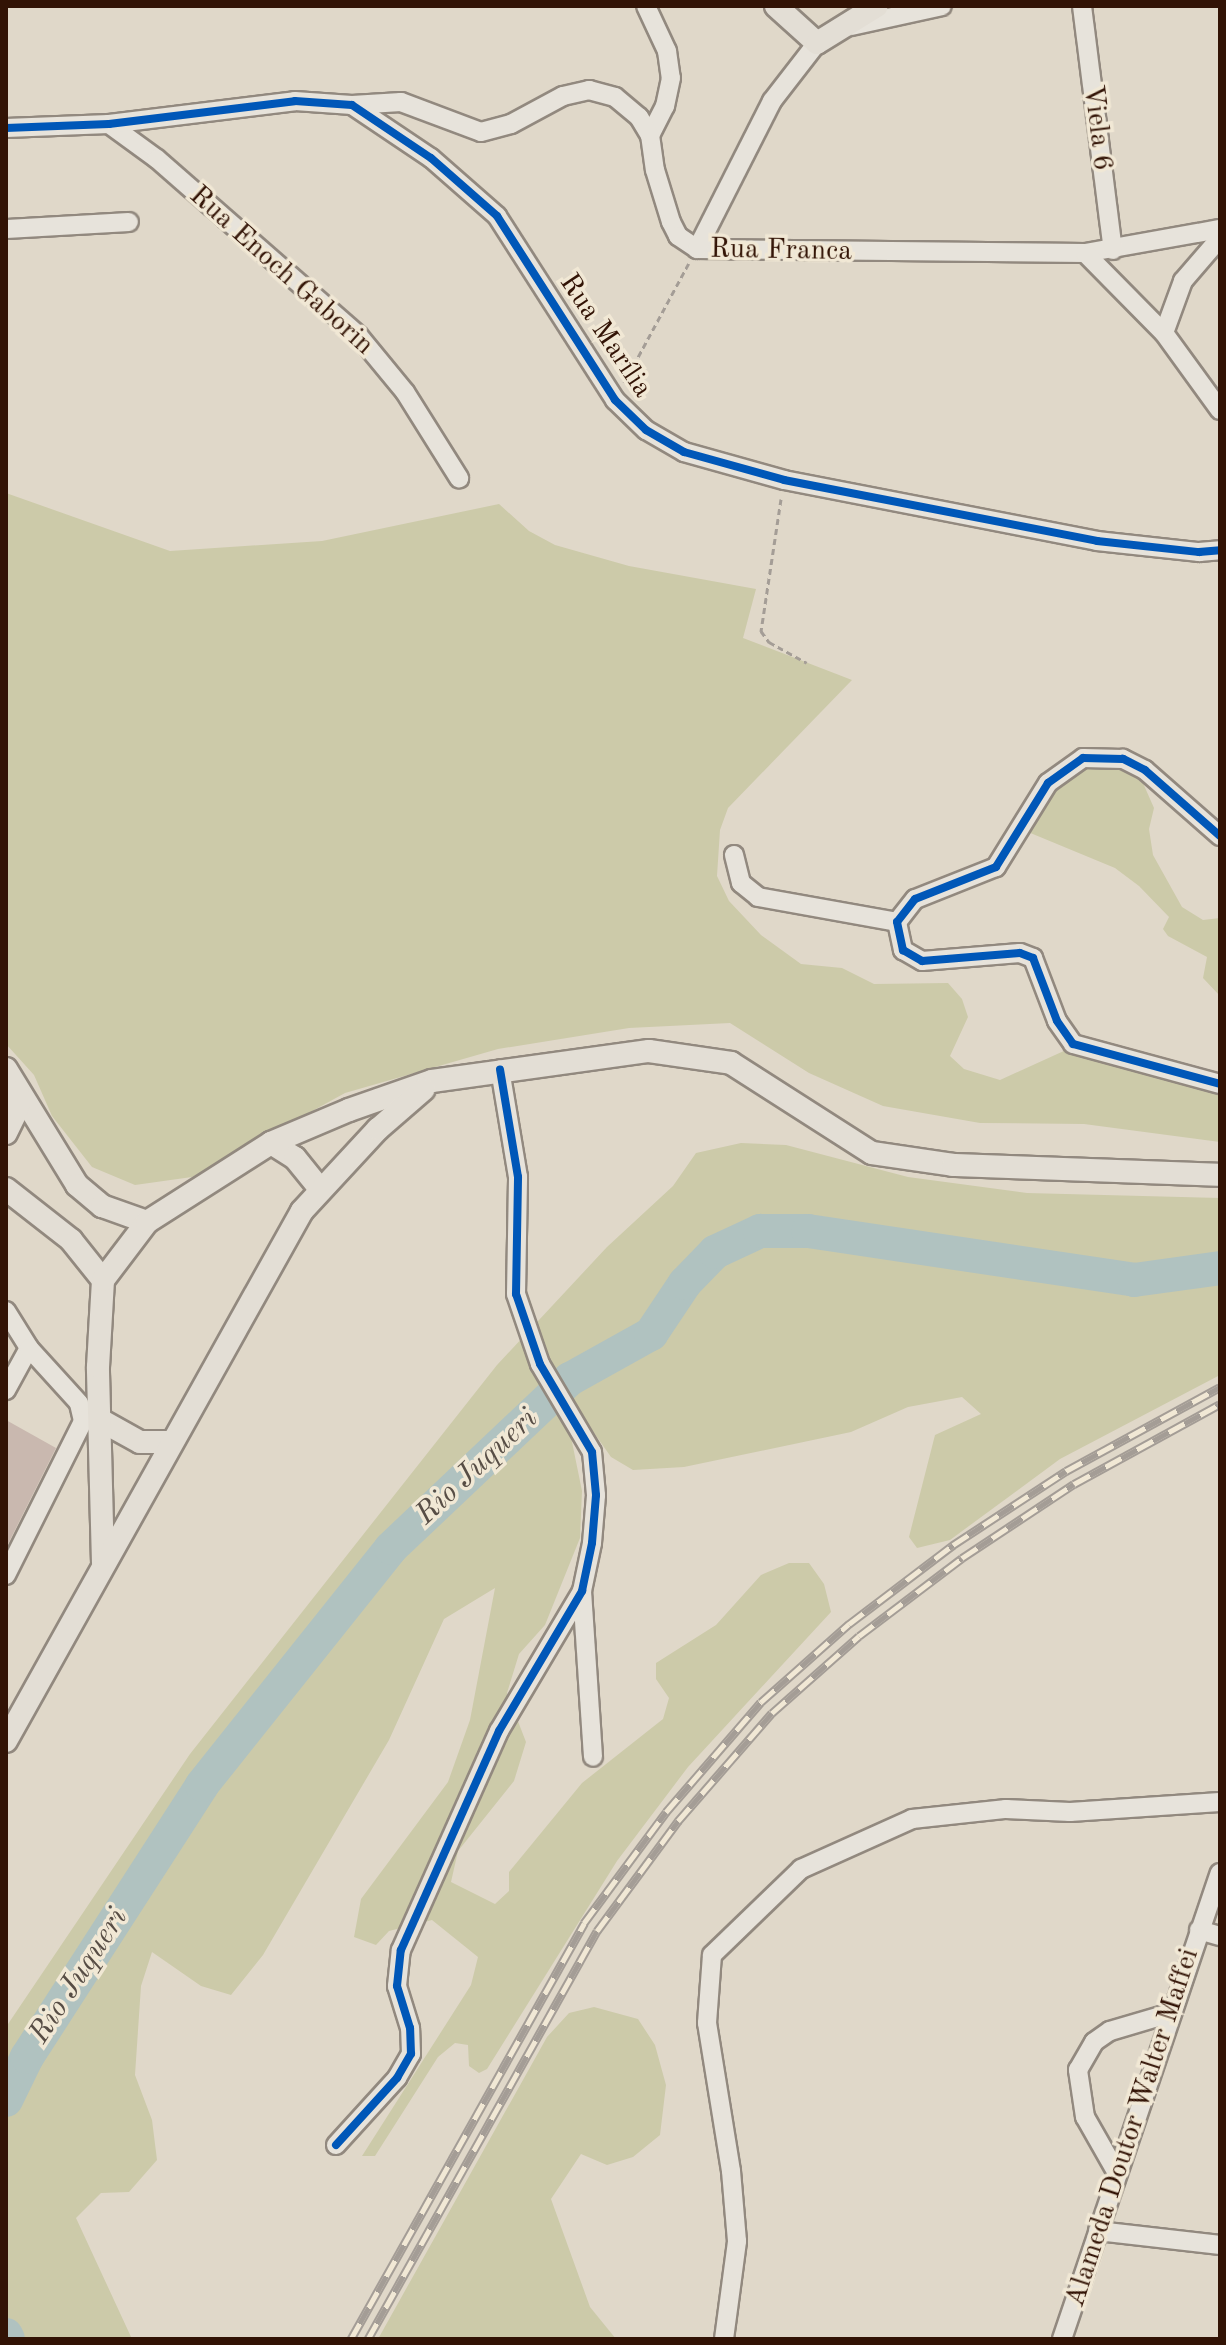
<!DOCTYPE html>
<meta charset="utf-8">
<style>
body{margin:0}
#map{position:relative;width:1226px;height:2345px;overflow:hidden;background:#e0d8c9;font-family:"Old Standard TT",serif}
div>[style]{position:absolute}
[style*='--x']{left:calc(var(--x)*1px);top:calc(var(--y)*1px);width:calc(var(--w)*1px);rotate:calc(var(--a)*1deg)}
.green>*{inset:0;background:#cccaa9}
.river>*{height:34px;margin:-17px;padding:0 17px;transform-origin:17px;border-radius:17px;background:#b0c2c0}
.building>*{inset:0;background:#c9b8af}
.path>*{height:3px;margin-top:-1.5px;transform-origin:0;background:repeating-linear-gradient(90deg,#a49d96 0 6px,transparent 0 10px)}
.roads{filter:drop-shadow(2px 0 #92897f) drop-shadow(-2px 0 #92897f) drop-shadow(0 2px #92897f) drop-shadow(0 -2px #92897f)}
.minor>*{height:18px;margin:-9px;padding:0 9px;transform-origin:9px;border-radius:9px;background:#e7e3db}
.major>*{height:22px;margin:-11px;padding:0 11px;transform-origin:11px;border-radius:11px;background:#e3ded5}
.rail>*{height:9px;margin-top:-4.5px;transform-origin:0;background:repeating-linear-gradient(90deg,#f1e8d5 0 18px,#a49d96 0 36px);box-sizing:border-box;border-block:2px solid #a49d96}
.cycleway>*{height:8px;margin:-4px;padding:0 4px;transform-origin:4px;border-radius:4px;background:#0057b8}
span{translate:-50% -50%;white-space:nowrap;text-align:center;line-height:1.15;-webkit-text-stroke:7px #f1e8d5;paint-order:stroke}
.street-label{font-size:28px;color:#321305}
.water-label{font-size:30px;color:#574d45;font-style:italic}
.frame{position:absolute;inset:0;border:8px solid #321305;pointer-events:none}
</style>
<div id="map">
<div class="green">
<div style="clip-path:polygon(6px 493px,170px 551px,322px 541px,499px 504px,529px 531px,555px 545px,629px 566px,756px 589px,743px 638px,852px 680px,728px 808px,720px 830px,717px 876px,729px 901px,761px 935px,801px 964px,842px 968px,874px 984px,948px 983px,962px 999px,968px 1017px,950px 1056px,964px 1069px,1000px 1080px,1066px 1050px,1163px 1071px,1220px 1093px,1220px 1142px,1084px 1124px,980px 1123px,883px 1106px,809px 1073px,730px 1023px,629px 1028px,498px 1049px,345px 1093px,192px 1177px,135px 1185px,92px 1167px,52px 1116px,34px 1075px,6px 1044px)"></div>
<div style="clip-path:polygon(1102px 760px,1139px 774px,1154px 808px,1149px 829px,1153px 855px,1182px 907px,1203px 920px,1220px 918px,1220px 996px,1203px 978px,1207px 957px,1168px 936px,1163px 929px,1169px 917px,1139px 886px,1115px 868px,1028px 832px,1061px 773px)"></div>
<div style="clip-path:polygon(741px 1143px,786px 1145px,908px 1177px,1027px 1193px,1220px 1198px,1220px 1375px,1060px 1459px,950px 1540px,917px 1548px,909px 1537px,935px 1435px,981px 1414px,962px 1397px,908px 1407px,851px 1432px,684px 1467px,633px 1470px,611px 1457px,585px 1420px,571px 1437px,582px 1491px,580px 1538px,545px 1625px,519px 1654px,507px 1693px,526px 1742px,514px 1781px,458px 1851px,451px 1882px,495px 1904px,509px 1891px,509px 1872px,582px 1783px,663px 1719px,669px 1698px,656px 1679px,656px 1663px,716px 1625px,761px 1575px,789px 1563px,809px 1563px,824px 1584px,831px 1612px,688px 1767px,617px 1861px,487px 2069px,479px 2073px,469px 2066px,468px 2045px,455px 2043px,438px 2057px,375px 2156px,362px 2156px,471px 1985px,478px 1957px,432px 1920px,389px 1931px,376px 1945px,354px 1937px,361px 1899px,448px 1782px,470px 1720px,495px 1588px,444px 1619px,389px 1740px,263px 1955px,231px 1995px,201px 1986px,152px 1952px,141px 1986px,135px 2075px,152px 2120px,157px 2160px,129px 2192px,101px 2193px,76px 2218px,132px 2339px,6px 2339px,6px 2027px,190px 1754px,497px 1365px,607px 1247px,673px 1186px,696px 1153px)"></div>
<div style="clip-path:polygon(594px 2007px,638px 2019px,655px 2045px,666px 2085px,660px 2135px,633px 2157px,607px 2165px,581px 2154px,551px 2199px,590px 2307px,616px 2339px,378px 2339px,547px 2037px,569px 2013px)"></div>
</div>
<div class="river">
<div style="--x:6;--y:2100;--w:48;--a:-64"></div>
<div style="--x:27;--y:2057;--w:323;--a:-57.2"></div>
<div style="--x:202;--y:1785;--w:303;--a:-51.4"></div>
<div style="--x:391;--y:1548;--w:246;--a:-43.4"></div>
<div style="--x:570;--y:1379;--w:93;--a:-29.1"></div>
<div style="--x:651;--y:1334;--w:61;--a:-56.3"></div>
<div style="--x:685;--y:1283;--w:43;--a:-45.9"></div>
<div style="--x:715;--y:1252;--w:50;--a:-25"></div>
<div style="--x:760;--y:1231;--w:48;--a:0"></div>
<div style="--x:808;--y:1231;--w:330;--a:8.5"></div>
<div style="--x:1134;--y:1280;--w:87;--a:-7.9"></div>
<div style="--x:6;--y:2335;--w:4;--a:63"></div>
</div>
<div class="building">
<div style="clip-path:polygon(6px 1420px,56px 1448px,6px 1548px)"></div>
</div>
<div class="path">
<div style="--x:624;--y:383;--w:136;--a:-61.6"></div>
<div style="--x:781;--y:499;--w:134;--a:98.6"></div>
<div style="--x:761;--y:631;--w:14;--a:54"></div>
<div style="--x:769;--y:642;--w:43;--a:28.9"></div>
</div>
<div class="roads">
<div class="minor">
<div style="--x:646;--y:6;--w:50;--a:65"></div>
<div style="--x:667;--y:51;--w:27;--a:82"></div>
<div style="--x:671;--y:78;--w:29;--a:102"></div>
<div style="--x:665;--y:106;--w:33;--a:117"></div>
<div style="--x:650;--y:135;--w:35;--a:82"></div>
<div style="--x:655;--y:170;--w:54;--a:72.9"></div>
<div style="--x:671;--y:222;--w:16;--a:63"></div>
<div style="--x:678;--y:236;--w:23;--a:34"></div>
<div style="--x:697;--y:249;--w:388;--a:0.6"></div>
<div style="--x:1085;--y:253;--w:137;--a:-10.1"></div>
<div style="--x:1082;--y:6;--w:246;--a:82.8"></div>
<div style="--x:851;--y:26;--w:93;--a:-12.4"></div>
<div style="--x:352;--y:105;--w:49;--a:-3.5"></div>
<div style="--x:401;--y:102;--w:85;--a:20.6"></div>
<div style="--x:481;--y:132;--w:31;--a:-15"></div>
<div style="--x:511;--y:124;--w:59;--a:-28.3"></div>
<div style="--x:563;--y:96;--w:27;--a:-13"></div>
<div style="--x:589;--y:90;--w:27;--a:15"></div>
<div style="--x:615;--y:97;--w:31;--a:40"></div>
<div style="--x:639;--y:117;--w:21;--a:59"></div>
<div style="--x:109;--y:124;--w:59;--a:36.1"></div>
<div style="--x:157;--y:159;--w:267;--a:41.2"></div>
<div style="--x:358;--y:335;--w:74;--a:50.5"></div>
<div style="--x:405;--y:392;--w:102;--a:57.9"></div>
<div style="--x:6;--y:128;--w:103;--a:-2.2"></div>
<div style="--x:109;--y:124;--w:187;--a:-7"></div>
<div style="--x:295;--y:101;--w:57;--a:4"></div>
<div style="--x:352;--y:105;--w:95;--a:33.9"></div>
<div style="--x:431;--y:158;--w:88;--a:41.3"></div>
<div style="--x:497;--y:216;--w:219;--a:57.3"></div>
<div style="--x:615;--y:400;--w:43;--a:44.1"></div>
<div style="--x:646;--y:430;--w:44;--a:30.1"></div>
<div style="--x:684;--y:452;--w:104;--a:15.6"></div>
<div style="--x:784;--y:480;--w:319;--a:11"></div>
<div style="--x:1097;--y:541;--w:103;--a:6.2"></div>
<div style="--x:1199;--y:552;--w:21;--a:-5"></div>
<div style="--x:6;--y:229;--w:123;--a:-3.3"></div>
<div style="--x:1220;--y:238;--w:57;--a:130.7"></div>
<div style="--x:1183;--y:281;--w:55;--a:110.1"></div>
<div style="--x:1164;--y:333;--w:95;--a:54"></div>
<div style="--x:697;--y:249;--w:166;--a:-63.1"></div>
<div style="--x:772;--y:101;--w:73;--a:-52.2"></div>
<div style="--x:1085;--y:253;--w:112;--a:45.4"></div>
<div style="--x:1220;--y:836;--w:100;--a:-138.7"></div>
<div style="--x:1145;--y:770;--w:25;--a:-153"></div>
<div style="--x:1123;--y:759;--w:40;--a:-178.6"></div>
<div style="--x:1083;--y:758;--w:43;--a:144.5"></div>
<div style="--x:1048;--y:783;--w:99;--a:121.8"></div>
<div style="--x:996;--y:867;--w:87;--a:158.4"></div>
<div style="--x:915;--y:899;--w:29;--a:128"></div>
<div style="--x:897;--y:922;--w:29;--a:78"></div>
<div style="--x:903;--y:950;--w:22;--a:30"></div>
<div style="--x:922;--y:961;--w:98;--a:-4.7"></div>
<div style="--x:1020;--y:953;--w:14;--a:21"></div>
<div style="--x:1033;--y:958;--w:67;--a:69.1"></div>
<div style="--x:1057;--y:1021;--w:28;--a:55"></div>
<div style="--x:1073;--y:1044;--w:152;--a:15.2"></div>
<div style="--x:734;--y:855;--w:29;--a:76"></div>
<div style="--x:741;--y:883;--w:22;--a:39"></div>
<div style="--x:758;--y:897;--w:141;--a:10.2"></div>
<div style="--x:6;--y:1311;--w:44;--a:58.1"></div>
<div style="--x:29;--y:1348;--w:48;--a:118.7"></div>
<div style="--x:6;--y:1575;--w:172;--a:-63.4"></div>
<div style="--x:83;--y:1421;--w:18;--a:-103"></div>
<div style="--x:79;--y:1403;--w:74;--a:-132.3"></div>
<div style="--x:582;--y:1591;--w:166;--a:86.2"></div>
<div style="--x:1199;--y:1930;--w:22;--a:16"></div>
<div style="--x:336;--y:2145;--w:91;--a:-47.7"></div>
<div style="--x:397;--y:2078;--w:28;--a:-60"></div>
<div style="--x:411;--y:2054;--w:26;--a:-92"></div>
<div style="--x:410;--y:2028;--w:44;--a:-107.2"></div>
<div style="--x:397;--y:1986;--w:36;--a:-84"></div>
<div style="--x:401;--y:1950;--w:240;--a:-65.9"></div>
<div style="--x:499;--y:1731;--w:163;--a:-59.3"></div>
<div style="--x:582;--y:1591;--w:49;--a:-78.2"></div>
<div style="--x:592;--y:1543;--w:48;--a:-85.2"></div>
<div style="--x:596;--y:1495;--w:43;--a:-95.3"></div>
<div style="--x:592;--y:1452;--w:102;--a:-120.6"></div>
<div style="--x:540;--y:1364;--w:74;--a:-108.9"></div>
<div style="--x:516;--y:1294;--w:117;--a:-89"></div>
<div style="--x:518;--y:1177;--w:109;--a:-99.5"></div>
<div style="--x:1117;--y:2173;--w:64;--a:-119.7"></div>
<div style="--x:1085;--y:2117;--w:48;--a:-98.5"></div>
<div style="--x:1078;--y:2070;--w:32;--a:-60"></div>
<div style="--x:1094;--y:2042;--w:19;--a:-35"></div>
<div style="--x:1110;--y:2031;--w:64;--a:-16.4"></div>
<div style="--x:1098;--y:2231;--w:123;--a:6.5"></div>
<div style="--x:724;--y:2339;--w:99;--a:-82.4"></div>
<div style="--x:737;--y:2241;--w:70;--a:-94.9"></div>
<div style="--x:731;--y:2171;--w:150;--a:-99.2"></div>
<div style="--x:707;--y:2023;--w:68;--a:-85.8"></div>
<div style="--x:712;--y:1955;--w:124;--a:-44"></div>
<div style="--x:801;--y:1869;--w:122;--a:-24.2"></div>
<div style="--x:912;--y:1819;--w:95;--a:-6.1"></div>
<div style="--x:1006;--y:1809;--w:64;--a:2.7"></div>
<div style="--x:1070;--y:1812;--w:150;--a:-3.8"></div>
<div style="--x:1062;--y:2339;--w:492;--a:-71.3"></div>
</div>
<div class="major">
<div style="--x:776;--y:6;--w:55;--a:42.1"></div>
<div style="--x:817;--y:43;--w:70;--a:-31.7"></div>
<div style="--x:6;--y:1069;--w:136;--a:58.5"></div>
<div style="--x:77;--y:1185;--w:33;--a:40"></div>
<div style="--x:102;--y:1206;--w:48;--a:19.6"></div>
<div style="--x:6;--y:1133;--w:28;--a:-64"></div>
<div style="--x:18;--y:1108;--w:16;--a:-90"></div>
<div style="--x:271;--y:1143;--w:28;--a:32"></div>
<div style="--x:295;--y:1158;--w:40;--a:51"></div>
<div style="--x:6;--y:1189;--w:83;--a:38.1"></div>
<div style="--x:71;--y:1240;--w:51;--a:51.3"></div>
<div style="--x:102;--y:1421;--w:43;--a:28.9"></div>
<div style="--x:140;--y:1442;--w:32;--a:0"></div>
<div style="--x:103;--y:1563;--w:196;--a:-91.5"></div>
<div style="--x:98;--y:1367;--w:87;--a:-86.7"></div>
<div style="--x:103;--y:1280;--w:73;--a:-52.8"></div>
<div style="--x:147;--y:1222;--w:147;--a:-32.5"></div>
<div style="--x:271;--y:1143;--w:85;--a:-22.9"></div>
<div style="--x:349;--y:1110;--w:88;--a:-19.3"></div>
<div style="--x:432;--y:1081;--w:219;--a:-7.9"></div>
<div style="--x:649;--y:1051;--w:83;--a:8.3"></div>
<div style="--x:731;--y:1063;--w:167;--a:32.6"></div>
<div style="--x:872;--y:1153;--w:82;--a:8.4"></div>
<div style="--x:953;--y:1165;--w:267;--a:2.1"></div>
<div style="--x:6;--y:1741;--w:607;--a:-60.82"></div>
<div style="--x:302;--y:1211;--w:112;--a:-47.2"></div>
<div style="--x:378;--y:1129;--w:60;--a:-40.9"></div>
</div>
</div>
<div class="rail">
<div style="--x:351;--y:2339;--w:477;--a:-60.7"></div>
<div style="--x:584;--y:1923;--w:138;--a:-53.5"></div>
<div style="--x:666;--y:1812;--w:145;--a:-49.2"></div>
<div style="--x:761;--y:1702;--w:118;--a:-41.6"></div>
<div style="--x:849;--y:1624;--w:131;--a:-37.2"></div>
<div style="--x:953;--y:1545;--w:135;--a:-33.2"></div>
<div style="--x:1066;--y:1471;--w:175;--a:-28.6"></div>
<div style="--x:368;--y:2339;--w:468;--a:-60.7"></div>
<div style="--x:597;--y:1931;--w:137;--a:-53.6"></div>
<div style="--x:678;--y:1821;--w:143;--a:-49"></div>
<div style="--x:772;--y:1713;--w:116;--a:-41.5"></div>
<div style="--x:859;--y:1636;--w:129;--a:-37.1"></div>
<div style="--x:962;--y:1558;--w:134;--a:-33.5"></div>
<div style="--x:1074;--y:1484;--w:166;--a:-28.7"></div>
</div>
<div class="cycleway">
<div style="--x:6;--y:128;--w:103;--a:-2.2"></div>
<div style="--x:109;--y:124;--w:187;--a:-7"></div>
<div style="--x:295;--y:101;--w:57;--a:4"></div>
<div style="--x:352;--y:105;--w:95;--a:33.9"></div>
<div style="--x:431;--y:158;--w:88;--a:41.3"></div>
<div style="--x:497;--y:216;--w:219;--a:57.3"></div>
<div style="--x:615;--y:400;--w:43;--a:44.1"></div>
<div style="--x:646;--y:430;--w:44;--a:30.1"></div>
<div style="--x:684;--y:452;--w:104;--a:15.6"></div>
<div style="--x:784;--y:480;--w:319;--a:11"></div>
<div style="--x:1097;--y:541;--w:103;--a:6.2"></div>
<div style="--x:1199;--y:552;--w:21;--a:-5"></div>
<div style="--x:1220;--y:836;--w:100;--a:-138.7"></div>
<div style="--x:1145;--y:770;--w:25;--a:-153"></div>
<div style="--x:1123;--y:759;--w:40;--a:-178.6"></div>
<div style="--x:1083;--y:758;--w:43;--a:144.5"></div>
<div style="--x:1048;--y:783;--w:99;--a:121.8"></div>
<div style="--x:996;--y:867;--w:87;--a:158.4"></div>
<div style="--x:915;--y:899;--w:29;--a:128"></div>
<div style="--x:897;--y:922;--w:29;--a:78"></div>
<div style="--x:903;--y:950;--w:22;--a:30"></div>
<div style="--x:922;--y:961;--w:98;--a:-4.7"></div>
<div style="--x:1020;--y:953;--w:14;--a:21"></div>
<div style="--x:1033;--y:958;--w:67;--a:69.1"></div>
<div style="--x:1057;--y:1021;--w:28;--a:55"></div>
<div style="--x:1073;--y:1044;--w:152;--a:15.2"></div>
<div style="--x:336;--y:2145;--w:91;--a:-47.7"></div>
<div style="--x:397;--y:2078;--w:28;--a:-60"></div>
<div style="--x:411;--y:2054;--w:26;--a:-92"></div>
<div style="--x:410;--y:2028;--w:44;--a:-107.2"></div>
<div style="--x:397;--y:1986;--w:36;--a:-84"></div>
<div style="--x:401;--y:1950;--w:240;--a:-65.9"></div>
<div style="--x:499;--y:1731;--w:163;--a:-59.3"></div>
<div style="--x:582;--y:1591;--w:49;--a:-78.2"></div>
<div style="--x:592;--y:1543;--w:48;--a:-85.2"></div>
<div style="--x:596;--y:1495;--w:43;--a:-95.3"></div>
<div style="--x:592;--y:1452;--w:102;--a:-120.6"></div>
<div style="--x:540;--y:1364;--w:74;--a:-108.9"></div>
<div style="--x:516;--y:1294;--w:117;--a:-89"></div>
<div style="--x:518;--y:1177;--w:109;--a:-99.5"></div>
</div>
<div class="street-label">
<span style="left:1097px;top:128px;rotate:83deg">Viela 6</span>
<span style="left:781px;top:251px;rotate:1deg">Rua Franca</span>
<span style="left:281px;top:271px;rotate:42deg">Rua Enoch Gaborin</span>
<span style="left:605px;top:336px;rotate:56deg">Rua Marília</span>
<span style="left:1133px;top:2128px;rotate:-72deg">Alameda Doutor Walter Maffei</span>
</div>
<div class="water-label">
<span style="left:477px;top:1467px;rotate:-43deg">Rio Juqueri</span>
<span style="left:79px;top:1976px;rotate:-57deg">Rio Juqueri</span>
</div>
<div class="frame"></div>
</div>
